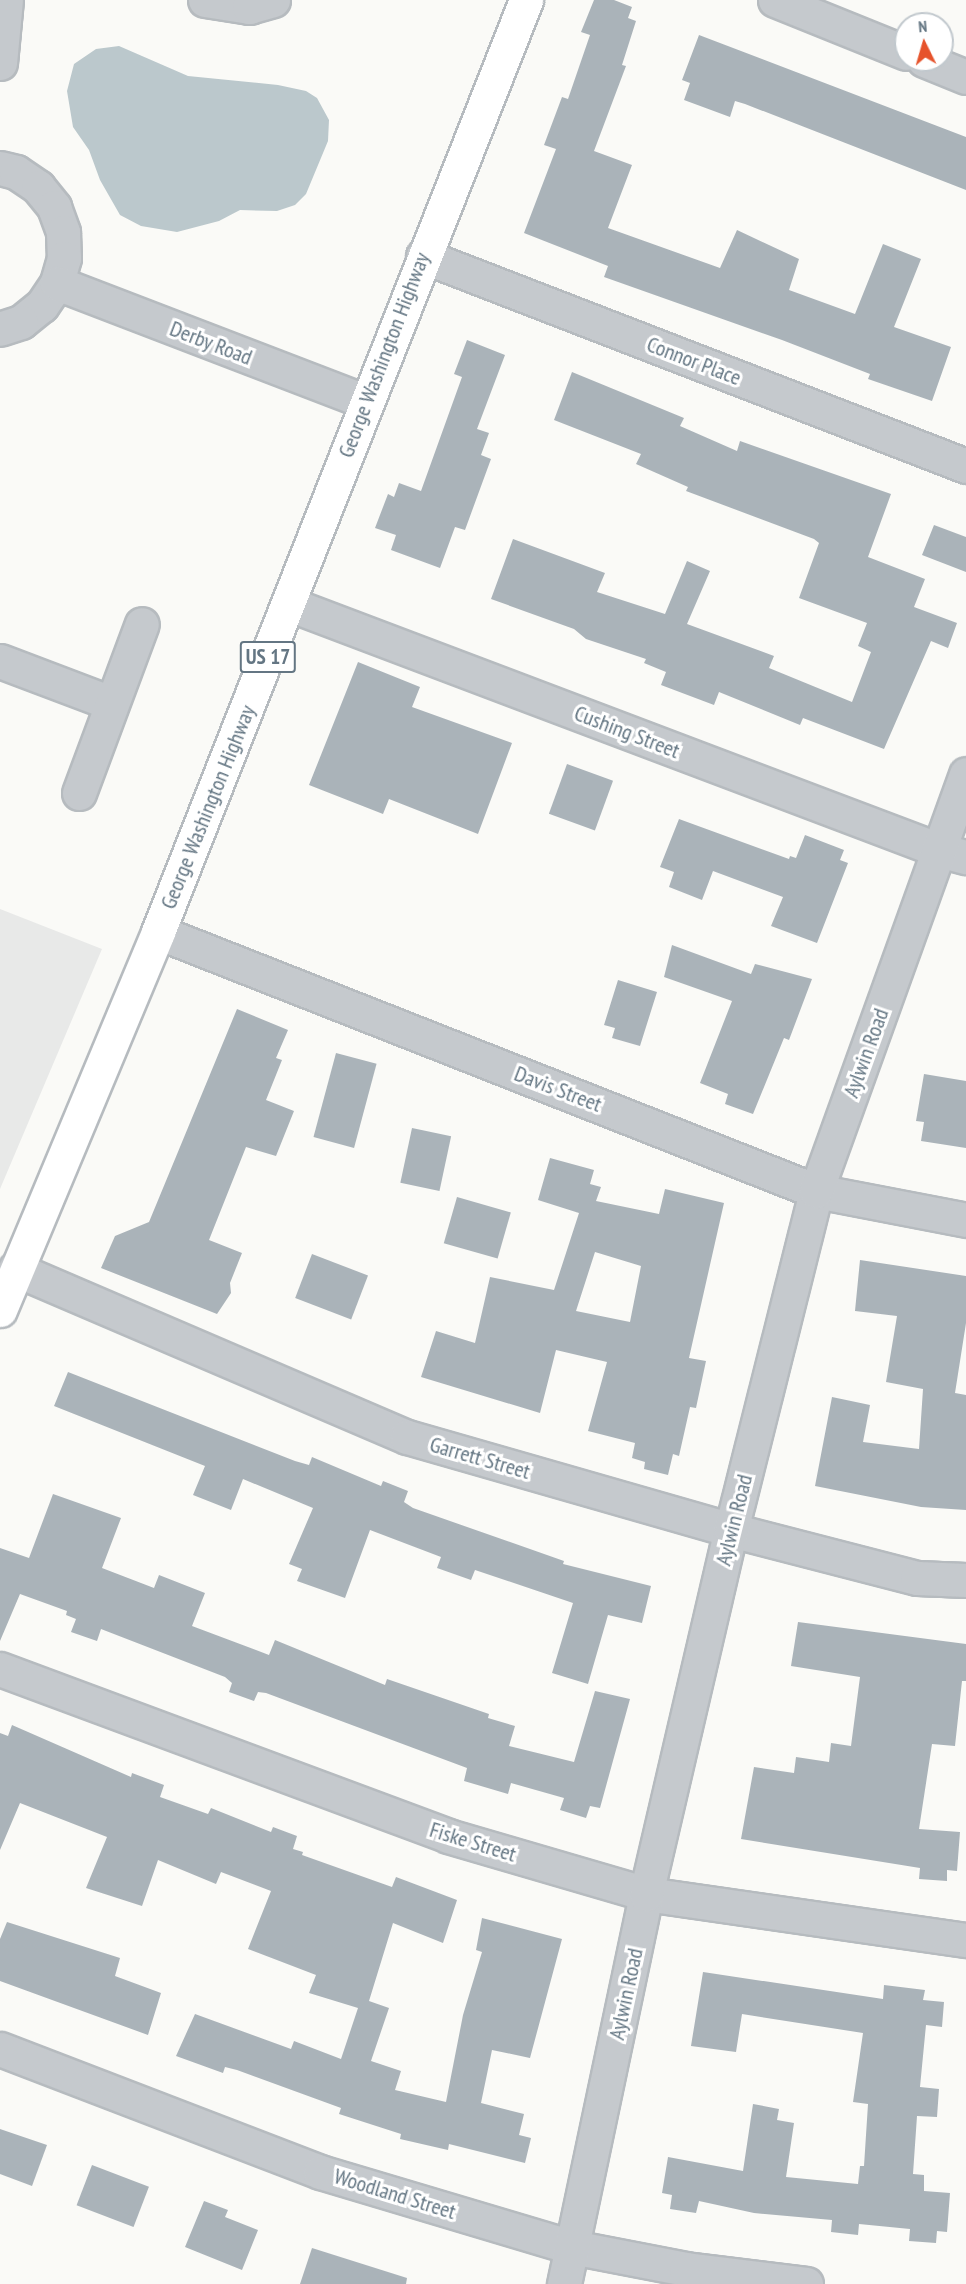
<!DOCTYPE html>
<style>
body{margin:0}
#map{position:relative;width:966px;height:2284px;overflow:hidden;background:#fafaf7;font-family:"PT Sans Narrow",sans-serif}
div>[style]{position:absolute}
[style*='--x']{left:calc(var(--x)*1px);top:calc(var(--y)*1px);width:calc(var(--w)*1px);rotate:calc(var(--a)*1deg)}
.built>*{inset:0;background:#e8e9e8}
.water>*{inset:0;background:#bbc8cc}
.building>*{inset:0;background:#aab3b9;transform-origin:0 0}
.roads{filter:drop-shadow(2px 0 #b6bbbf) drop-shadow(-2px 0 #b6bbbf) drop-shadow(0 2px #b6bbbf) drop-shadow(0 -2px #b6bbbf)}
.street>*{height:33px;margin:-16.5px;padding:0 16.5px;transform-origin:16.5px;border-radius:16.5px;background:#c5c9cd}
.primary>*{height:33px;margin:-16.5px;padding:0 16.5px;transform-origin:16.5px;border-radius:16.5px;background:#fff}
span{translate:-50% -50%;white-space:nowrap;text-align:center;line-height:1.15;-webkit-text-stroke:6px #fff;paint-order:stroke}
.shield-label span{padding:2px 4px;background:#fff;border:2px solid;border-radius:4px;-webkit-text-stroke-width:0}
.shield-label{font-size:21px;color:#647683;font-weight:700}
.street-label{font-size:22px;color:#647683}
.north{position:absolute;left:894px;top:12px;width:60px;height:60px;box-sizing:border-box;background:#fff;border:2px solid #c1c8cd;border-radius:50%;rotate:355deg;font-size:16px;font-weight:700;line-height:24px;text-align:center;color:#647683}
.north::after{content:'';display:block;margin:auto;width:21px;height:27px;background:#e6532b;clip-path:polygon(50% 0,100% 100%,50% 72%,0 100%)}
</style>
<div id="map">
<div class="built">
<div style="clip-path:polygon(0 909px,102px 949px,0 1189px)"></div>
</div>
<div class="water">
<div style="clip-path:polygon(119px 46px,188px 76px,278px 85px,306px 91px,317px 98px,329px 120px,328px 141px,306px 194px,295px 205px,277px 211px,240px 210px,219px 221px,177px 232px,141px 226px,120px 215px,100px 180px,89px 150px,73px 127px,67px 91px,74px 64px,96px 49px)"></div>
</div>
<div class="building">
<div style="clip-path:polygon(594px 0,614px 0,632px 7px,628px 18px,636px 21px,622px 65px,626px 66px,594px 151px,632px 165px,608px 228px,720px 268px,737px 230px,799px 259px,789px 290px,855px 314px,883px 244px,921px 259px,894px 327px,951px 347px,932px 401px,868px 379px,870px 374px,782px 340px,604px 277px,608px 266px,524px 233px,556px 149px,544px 145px,562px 97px,568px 99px,590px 35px,581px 32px)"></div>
<div style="clip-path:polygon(699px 35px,966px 137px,966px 190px,745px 104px,735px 101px,730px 117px,684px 100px,690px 83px,682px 80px)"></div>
<div style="clip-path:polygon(467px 340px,505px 355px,477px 429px,489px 433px,481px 455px,491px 459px,465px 530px,455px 527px,440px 568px,391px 550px,396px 535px,375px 528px,388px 494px,394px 497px,399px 483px,421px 491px,462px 377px,454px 374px)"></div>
<div style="clip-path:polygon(572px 372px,684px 418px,680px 426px,737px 451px,740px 441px,891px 494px,868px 557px,925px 579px,914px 607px,957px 623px,948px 648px,931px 641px,884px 749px,803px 718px,800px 725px,719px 692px,714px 705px,661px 685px,666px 672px,644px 663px,646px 659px,586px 639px,574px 629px,491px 599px,513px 539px,605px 573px,597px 592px,665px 614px,687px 561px,710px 571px,687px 624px,774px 656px,769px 668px,852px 702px,871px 652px,858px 646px,867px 623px,799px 598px,819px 543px,814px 539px,686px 491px,688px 487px,636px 464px,641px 454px,554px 420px)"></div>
<div style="clip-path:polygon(934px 525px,966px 537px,966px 572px,922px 555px)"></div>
<div style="clip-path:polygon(358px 662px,420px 687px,412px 707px,512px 743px,478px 834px,389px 799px,383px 814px,309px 785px)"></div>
<div style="left:567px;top:764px;width:49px;height:53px;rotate:20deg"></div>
<div style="clip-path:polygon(679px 819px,789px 859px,790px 856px,796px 858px,805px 835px,844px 850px,840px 860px,848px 863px,817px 943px,771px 926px,783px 897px,713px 871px,702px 900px,669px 887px,674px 872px,660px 867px)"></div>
<div style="clip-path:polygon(672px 945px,751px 974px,755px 964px,812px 979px,789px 1040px,784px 1038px,753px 1114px,725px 1104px,728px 1094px,700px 1083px,732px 1001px,664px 977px)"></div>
<div style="clip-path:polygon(618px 980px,657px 992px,640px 1046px,612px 1038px,615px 1028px,604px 1025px)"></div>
<div style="clip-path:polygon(237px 1009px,288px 1030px,276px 1058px,282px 1060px,266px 1100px,294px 1111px,276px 1156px,246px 1147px,209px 1240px,242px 1253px,230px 1283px,231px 1293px,217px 1314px,101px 1268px,115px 1236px,149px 1222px)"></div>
<div style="left:336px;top:1053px;width:42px;height:87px;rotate:15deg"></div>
<div style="clip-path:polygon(924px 1074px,966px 1081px,966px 1148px,921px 1141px,924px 1122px,916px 1121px)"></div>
<div style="left:412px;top:1128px;width:40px;height:56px;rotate:12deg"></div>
<div style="clip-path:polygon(evenodd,550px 1158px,594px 1170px,590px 1184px,601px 1187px,596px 1201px,659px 1214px,665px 1189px,724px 1203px,689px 1358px,706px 1361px,696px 1408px,690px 1407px,679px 1456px,673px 1454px,668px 1475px,644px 1469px,645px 1462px,632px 1458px,635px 1443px,588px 1431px,607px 1362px,556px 1350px,540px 1413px,421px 1377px,436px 1331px,475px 1343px,490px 1277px,554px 1290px,579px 1213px,538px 1200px,550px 1158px,595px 1252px,641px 1266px,630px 1322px,576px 1311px,595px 1252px)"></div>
<div style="left:457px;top:1197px;width:56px;height:48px;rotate:16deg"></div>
<div style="left:312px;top:1254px;width:60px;height:47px;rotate:21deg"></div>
<div style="clip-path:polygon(860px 1260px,966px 1276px,966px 1323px,955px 1393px,966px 1395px,966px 1510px,921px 1507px,815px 1486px,832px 1397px,870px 1405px,863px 1442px,919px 1449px,923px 1389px,886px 1382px,897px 1316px,855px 1311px)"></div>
<div style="clip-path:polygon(68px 1372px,295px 1461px,309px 1465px,312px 1457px,381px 1486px,383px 1481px,408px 1491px,404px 1502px,413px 1508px,564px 1561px,563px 1564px,651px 1586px,642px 1623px,608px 1615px,588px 1684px,552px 1673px,573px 1603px,475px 1570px,471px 1580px,437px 1568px,441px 1557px,370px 1530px,345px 1598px,297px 1581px,302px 1569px,289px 1564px,313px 1508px,243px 1479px,231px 1510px,193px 1495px,205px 1466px,54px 1406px)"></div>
<div style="clip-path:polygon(53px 1494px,121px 1518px,102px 1568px,154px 1588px,159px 1575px,205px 1593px,192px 1626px,269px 1655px,275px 1640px,385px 1685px,387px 1679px,489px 1714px,488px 1718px,515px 1726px,509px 1746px,574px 1762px,595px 1691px,630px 1699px,600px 1808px,590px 1806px,586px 1818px,560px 1810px,564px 1798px,511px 1783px,508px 1794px,464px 1781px,467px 1768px,266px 1693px,258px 1692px,254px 1701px,229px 1692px,232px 1683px,225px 1677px,101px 1629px,97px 1641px,71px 1632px,76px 1619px,66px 1615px,67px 1611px,20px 1594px,0 1641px,0 1548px,29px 1558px)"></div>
<div style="clip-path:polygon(798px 1622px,966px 1644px,966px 1681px,962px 1681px,955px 1746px,932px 1744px,919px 1829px,960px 1832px,957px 1871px,947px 1870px,947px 1881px,919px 1879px,920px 1868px,741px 1839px,754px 1767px,794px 1773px,796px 1757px,829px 1762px,831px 1743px,851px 1746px,860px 1677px,791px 1666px)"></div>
<div style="clip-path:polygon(12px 1725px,131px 1777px,132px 1773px,164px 1785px,160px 1797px,208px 1814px,211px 1808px,271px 1832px,273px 1827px,297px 1836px,293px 1849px,303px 1852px,302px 1855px,392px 1887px,396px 1877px,457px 1900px,443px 1943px,393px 1923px,369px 2001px,389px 2008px,371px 2061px,401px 2071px,395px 2090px,446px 2102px,463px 2015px,482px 1952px,476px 1950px,482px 1918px,562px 1939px,530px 2058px,492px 2050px,481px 2103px,524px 2114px,519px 2135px,531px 2138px,525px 2163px,449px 2144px,448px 2150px,400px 2139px,401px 2134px,339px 2114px,341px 2108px,237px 2070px,225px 2067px,223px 2073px,176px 2056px,195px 2014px,291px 2049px,294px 2041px,341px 2059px,358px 2008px,309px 1993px,316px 1975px,248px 1949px,271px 1891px,221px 1872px,216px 1884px,158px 1860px,142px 1906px,86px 1888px,107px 1837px,20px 1803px,0 1850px,0 1733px,8px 1736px)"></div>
<div style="clip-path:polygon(7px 1922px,120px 1958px,115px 1976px,161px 1993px,148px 2035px,0 1981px,0 1939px)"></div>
<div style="clip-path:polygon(703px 1972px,883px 1999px,884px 1985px,925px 1990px,923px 2000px,944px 2002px,942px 2027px,926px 2025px,920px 2087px,939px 2089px,937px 2117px,917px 2116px,913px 2174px,924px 2175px,924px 2191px,950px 2193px,947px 2232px,937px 2231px,936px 2243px,909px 2241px,910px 2229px,859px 2224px,858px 2235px,831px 2232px,832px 2220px,754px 2213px,699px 2201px,696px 2213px,670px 2209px,672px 2195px,662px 2193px,668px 2157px,743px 2171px,753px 2104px,779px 2109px,777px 2120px,794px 2123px,786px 2177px,858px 2184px,860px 2166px,864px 2166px,868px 2104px,853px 2102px,863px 2033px,742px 2014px,736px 2052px,691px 2046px)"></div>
<div style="clip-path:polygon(0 2129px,47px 2145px,32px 2186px,0 2174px)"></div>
<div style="left:92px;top:2165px;width:61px;height:43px;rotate:21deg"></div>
<div style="clip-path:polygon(204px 2201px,228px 2210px,225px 2217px,258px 2230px,242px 2270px,185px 2247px)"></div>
<div style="clip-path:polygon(312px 2248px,407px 2278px,406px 2284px,300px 2284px)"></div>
</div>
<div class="roads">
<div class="street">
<div style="--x:205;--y:0;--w:45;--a:9"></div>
<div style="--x:249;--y:7;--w:25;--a:-16"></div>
<div style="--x:775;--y:0;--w:141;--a:22"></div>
<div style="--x:924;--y:60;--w:45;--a:22"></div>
<div style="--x:0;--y:63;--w:63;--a:-84.6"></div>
<div style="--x:0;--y:168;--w:16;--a:14"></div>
<div style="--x:16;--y:172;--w:27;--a:34"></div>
<div style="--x:38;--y:187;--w:26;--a:51"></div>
<div style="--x:54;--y:207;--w:27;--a:70"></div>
<div style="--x:63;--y:232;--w:26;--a:88"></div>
<div style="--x:64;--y:258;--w:26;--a:106"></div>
<div style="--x:57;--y:283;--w:27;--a:124"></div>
<div style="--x:42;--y:305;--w:27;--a:141"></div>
<div style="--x:21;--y:322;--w:22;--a:162"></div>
<div style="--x:423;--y:256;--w:582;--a:21.14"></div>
<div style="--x:57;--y:283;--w:329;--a:21"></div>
<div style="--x:289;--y:604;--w:695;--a:20.73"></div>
<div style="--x:939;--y:850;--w:28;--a:15"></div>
<div style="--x:0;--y:661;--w:119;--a:20.7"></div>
<div style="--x:79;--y:793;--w:180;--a:-69.6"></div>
<div style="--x:158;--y:932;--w:707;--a:21.49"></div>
<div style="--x:816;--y:1191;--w:153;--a:10.9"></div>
<div style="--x:15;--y:1269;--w:426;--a:23.2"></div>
<div style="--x:407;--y:1437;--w:337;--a:16"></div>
<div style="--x:731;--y:1530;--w:192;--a:14.5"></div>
<div style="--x:917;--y:1578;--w:49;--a:2.3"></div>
<div style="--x:0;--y:1669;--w:478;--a:20.4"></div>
<div style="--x:448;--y:1836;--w:206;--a:16.3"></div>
<div style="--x:646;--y:1894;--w:323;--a:8.2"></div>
<div style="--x:0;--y:2049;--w:343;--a:21"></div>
<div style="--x:320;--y:2172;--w:263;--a:16.6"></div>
<div style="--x:572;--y:2247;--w:116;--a:10.9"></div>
<div style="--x:686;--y:2269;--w:121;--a:7.1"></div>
<div style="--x:564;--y:2284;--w:399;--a:-78.1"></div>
<div style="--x:646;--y:1894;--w:374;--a:-76.9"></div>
<div style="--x:731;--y:1530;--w:349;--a:-75.9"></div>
<div style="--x:816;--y:1191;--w:443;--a:-70.2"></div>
</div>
<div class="primary">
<div style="--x:0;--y:1310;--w:410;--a:-67.3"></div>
<div style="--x:158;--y:932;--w:1002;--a:-68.45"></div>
</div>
</div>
<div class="shield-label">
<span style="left:268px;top:657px">US 17</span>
</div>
<div class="street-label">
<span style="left:211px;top:343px;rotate:21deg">Derby Road</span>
<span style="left:384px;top:355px;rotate:-69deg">George Washington Highway</span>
<span style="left:694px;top:361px;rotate:21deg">Connor Place</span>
<span style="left:627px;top:732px;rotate:21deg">Cushing Street</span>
<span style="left:208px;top:807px;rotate:-68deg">George Washington Highway</span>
<span style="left:866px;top:1053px;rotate:-70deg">Aylwin Road</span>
<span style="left:558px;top:1089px;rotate:21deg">Davis Street</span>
<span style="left:480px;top:1458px;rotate:16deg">Garrett Street</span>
<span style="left:734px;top:1520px;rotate:-76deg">Aylwin Road</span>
<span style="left:473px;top:1842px;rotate:17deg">Fiske Street</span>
<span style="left:626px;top:1994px;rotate:-78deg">Aylwin Road</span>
<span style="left:395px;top:2194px;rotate:17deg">Woodland Street</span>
</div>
<div class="north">N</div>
</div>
